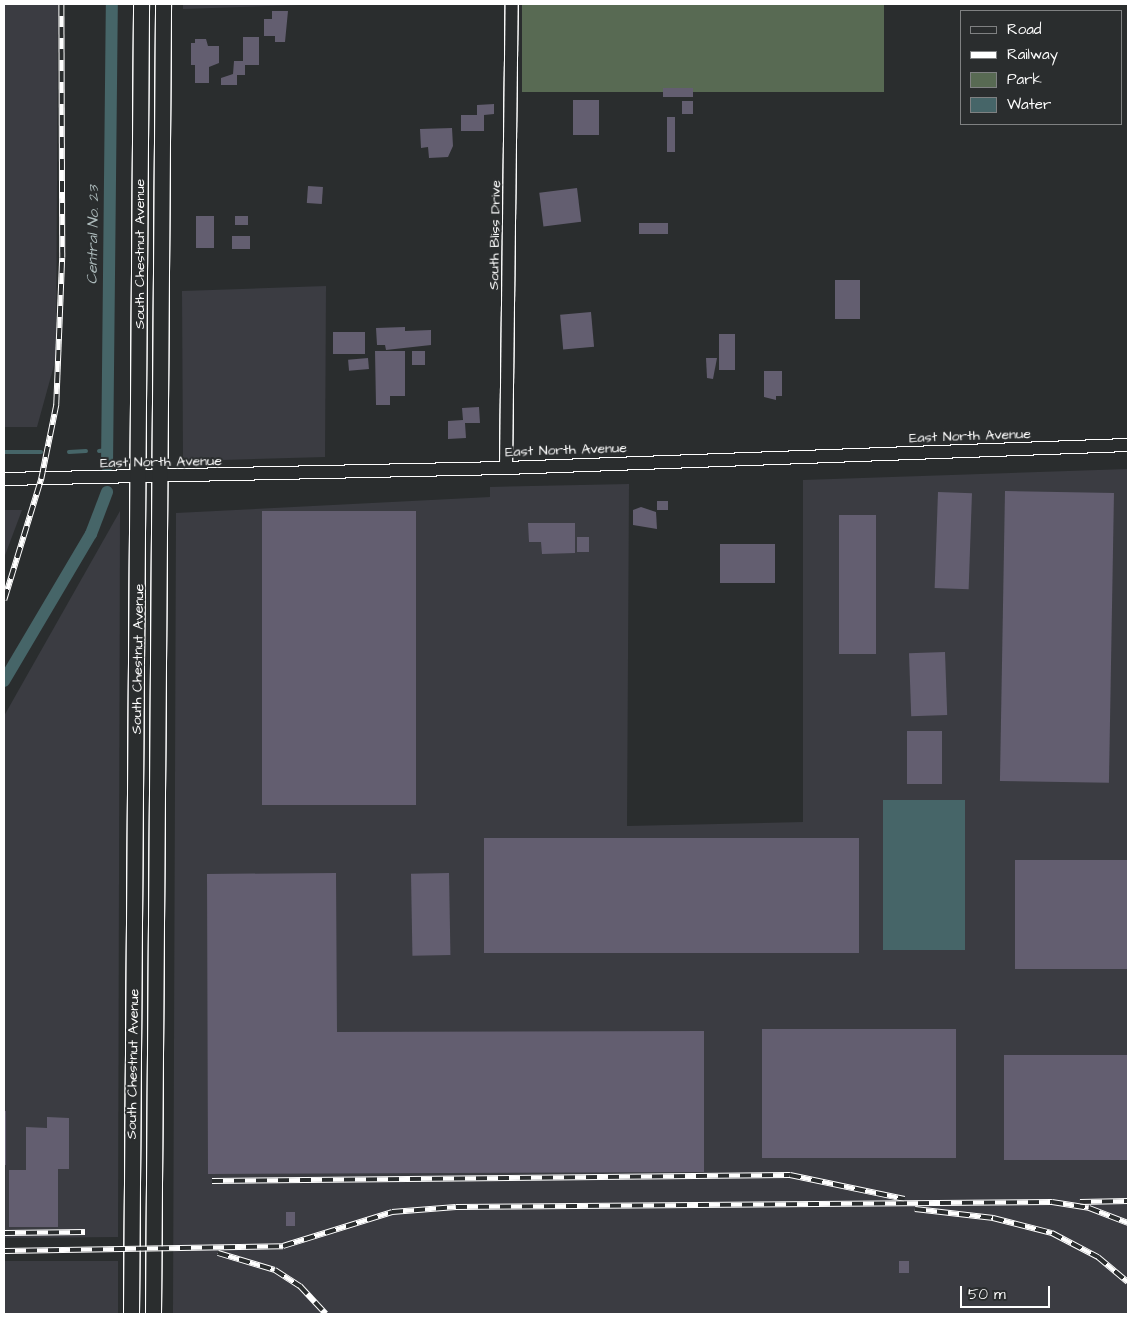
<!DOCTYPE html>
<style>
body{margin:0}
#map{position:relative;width:1132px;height:1318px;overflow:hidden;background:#2a2d2e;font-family:"Architects Daughter",sans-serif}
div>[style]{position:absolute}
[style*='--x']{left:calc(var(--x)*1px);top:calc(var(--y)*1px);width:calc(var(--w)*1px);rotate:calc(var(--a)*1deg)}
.built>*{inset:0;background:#3b3c42;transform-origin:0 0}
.green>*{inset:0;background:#586a53;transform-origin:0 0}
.water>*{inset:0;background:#466568;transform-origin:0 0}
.stream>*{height:4px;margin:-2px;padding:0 2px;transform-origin:2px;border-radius:2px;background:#466568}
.canal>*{height:12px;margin:-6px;padding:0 6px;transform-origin:6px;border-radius:6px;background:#466568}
.building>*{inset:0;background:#635e70;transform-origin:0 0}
.roads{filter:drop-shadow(1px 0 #fff) drop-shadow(-1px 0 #fff) drop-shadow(0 1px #fff) drop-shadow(0 -1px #fff)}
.minor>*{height:12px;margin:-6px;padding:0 6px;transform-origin:6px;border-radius:6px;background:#2a2d2e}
.major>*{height:15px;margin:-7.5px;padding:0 7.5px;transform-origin:7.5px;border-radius:7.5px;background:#2a2d2e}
.rail>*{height:5.5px;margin-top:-2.75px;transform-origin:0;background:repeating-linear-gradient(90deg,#2a2d2e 0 11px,#fff 0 22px);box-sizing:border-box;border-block:1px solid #fff}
span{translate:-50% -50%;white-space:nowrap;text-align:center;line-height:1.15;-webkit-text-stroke:4px #2a2d2e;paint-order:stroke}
.street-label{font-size:14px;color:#fff}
.water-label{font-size:15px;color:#acbabb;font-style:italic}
.frame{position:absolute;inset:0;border:5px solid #fff;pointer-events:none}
.legend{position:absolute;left:960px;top:10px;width:162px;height:115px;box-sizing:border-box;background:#2a2d2e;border:1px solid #7f8182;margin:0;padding:6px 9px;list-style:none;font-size:15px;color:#fff}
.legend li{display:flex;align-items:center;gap:10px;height:25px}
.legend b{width:25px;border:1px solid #7f8182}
.scale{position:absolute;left:960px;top:1286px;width:90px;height:22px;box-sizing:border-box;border:2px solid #fff;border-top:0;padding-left:6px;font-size:15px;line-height:18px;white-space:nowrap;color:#fff;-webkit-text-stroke:4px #2a2d2e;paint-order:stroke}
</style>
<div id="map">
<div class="built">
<div style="clip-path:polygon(4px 4px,58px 4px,56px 358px,37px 427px,4px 427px)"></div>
<div style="clip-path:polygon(183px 4px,331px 4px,183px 9px)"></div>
<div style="clip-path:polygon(326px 286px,325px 457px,189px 461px,183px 457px,182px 291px)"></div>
<div style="clip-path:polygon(1128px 469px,1128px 1314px,173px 1314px,176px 513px,490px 497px,490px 487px,629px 484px,627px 826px,803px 822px,803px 480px)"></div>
<div style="clip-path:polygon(4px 510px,22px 510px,4px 558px)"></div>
<div style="clip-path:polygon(120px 511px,118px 1237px,4px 1238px,4px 716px)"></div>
<div style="left:4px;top:1261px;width:114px;height:53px"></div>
</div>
<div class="green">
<div style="left:522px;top:4px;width:362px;height:88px"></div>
</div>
<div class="water">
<div style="left:965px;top:800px;width:150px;height:82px;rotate:90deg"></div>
</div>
<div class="stream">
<div style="--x:99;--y:451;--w:8;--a:-7"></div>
<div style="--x:4;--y:452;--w:37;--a:0"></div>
<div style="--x:69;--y:452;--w:17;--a:-3"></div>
</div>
<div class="canal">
<div style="--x:107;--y:466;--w:462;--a:-89.4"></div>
<div style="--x:4;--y:681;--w:171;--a:-59.4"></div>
<div style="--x:91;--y:534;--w:45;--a:-69.1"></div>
</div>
<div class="building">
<div style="clip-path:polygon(272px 11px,288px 11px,285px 42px,275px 42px,275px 36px,264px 36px,264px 19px,272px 19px)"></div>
<div style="clip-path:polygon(243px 37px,259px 37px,259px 65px,245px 65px,245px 75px,237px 75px,237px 85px,221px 85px,221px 78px,233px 74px,234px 61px,243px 61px)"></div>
<div style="clip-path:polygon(195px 39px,206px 39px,208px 46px,219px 46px,219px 63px,209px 67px,209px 83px,195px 83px,195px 65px,191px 65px,191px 43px,195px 43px)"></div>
<div style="left:663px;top:88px;width:30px;height:9px"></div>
<div style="left:573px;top:100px;width:26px;height:35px"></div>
<div style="left:682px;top:101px;width:11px;height:13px"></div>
<div style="clip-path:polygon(494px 104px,494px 114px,484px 115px,484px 131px,461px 131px,461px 115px,477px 115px,477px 105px)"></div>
<div style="left:667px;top:117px;width:8px;height:35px"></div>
<div style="clip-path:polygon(452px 128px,453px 146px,448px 157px,429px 158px,428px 147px,421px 148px,420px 129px)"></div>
<div style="left:308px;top:186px;width:15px;height:17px;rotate:4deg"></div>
<div style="left:577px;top:188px;width:34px;height:38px;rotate:83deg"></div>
<div style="left:196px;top:216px;width:18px;height:32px"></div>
<div style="left:235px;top:216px;width:13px;height:9px"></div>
<div style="left:668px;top:223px;width:11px;height:29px;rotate:90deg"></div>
<div style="left:232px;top:236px;width:18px;height:13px"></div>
<div style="left:860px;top:280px;width:39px;height:25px;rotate:90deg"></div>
<div style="left:591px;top:312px;width:35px;height:31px;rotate:85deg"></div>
<div style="clip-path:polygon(405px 327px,405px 331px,431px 330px,431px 345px,386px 350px,385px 345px,377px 345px,376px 328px)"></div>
<div style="left:333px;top:332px;width:32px;height:22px"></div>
<div style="left:719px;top:334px;width:16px;height:36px"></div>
<div style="clip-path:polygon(375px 351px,405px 351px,405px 396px,390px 396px,390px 405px,376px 405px)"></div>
<div style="left:412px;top:351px;width:13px;height:14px"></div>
<div style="left:368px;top:358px;width:11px;height:20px;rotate:85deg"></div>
<div style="clip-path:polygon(706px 358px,717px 358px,713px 379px,707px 378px)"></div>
<div style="clip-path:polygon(764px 371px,782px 371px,782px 396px,776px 396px,776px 400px,764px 397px)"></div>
<div style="clip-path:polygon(479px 407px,480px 423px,465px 423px,466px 438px,448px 439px,448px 421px,463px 420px,462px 408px)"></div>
<div style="left:1005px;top:491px;width:109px;height:290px;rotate:1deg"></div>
<div style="left:938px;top:492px;width:34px;height:96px;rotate:2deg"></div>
<div style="left:657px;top:501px;width:11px;height:9px"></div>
<div style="clip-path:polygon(641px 507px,656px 512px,657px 529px,633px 525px,633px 510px)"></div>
<div style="left:262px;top:511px;width:154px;height:294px"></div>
<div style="left:839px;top:515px;width:37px;height:139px"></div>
<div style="clip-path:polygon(528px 523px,575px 523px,575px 553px,542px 554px,541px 542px,529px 542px)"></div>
<div style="left:577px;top:537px;width:12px;height:15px"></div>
<div style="left:720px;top:544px;width:55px;height:39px"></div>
<div style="left:945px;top:652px;width:63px;height:36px;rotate:88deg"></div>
<div style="left:907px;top:731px;width:35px;height:53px"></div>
<div style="left:484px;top:838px;width:375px;height:115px"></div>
<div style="left:1015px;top:860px;width:113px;height:109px"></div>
<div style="clip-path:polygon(336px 873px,337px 1032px,704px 1031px,704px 1172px,208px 1174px,207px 874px)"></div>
<div style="left:449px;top:873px;width:82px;height:38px;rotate:89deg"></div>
<div style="left:762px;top:1029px;width:194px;height:129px"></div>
<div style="left:1004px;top:1055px;width:124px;height:105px"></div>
<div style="left:4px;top:1111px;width:2px;height:54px"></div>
<div style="clip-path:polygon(47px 1117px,69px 1118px,69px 1169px,58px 1169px,58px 1227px,9px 1227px,9px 1170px,26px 1170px,26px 1127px,47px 1128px)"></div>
<div style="left:295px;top:1212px;width:14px;height:9px;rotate:90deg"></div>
<div style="left:899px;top:1261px;width:10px;height:12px"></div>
</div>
<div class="roads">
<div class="minor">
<div style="--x:506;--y:468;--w:464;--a:-89.3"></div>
<div style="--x:4;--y:479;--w:502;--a:-1.26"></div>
<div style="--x:506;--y:468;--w:622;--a:-2.12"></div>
</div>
<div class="major">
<div style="--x:131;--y:1314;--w:1310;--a:-89.56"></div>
<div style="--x:153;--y:1314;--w:1310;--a:-89.56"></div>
</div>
</div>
<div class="rail">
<div style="--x:4;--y:600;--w:127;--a:-73"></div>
<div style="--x:41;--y:479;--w:76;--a:-78.5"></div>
<div style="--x:56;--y:405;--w:147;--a:-87.7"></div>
<div style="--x:62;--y:258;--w:254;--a:-90.2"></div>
<div style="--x:212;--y:1181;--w:578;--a:-0.59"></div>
<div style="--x:790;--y:1175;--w:117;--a:11.8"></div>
<div style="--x:1080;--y:1202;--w:48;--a:-1.2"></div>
<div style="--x:915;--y:1209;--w:79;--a:6.6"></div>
<div style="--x:993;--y:1218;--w:61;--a:14.3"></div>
<div style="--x:1052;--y:1233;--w:52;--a:27.6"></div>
<div style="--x:1098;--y:1257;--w:39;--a:40"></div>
<div style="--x:4;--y:1233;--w:81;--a:-0.7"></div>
<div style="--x:4;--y:1251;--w:279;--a:-1"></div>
<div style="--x:283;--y:1246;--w:114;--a:-17.3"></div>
<div style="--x:392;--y:1212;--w:64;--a:-4.5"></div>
<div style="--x:456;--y:1207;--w:596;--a:-0.48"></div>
<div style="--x:1052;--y:1202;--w:37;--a:9"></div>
<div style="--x:1089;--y:1208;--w:42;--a:21"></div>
<div style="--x:218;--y:1253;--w:59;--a:16.6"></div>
<div style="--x:275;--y:1270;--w:30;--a:33"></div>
<div style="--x:300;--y:1286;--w:38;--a:47"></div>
</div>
<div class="street-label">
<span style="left:495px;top:235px;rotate:-89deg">South Bliss Drive</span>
<span style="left:140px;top:254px;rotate:-90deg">South Chestnut Avenue</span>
<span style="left:970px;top:436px;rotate:-2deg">East North Avenue</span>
<span style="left:566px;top:450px;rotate:-2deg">East North Avenue</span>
<span style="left:161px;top:462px;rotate:-1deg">East North Avenue</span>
<span style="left:138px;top:659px;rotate:-89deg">South Chestnut Avenue</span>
<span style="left:133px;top:1064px;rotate:-89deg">South Chestnut Avenue</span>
</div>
<div class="water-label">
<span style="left:93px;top:235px;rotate:-89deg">Central No. 23</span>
</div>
<div class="frame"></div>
<ul class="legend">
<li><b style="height:6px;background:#2a2d2e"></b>Road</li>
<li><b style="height:6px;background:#fff"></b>Railway</li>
<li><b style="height:14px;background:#586a53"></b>Park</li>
<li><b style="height:14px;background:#466568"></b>Water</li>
</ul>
<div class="scale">50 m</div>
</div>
